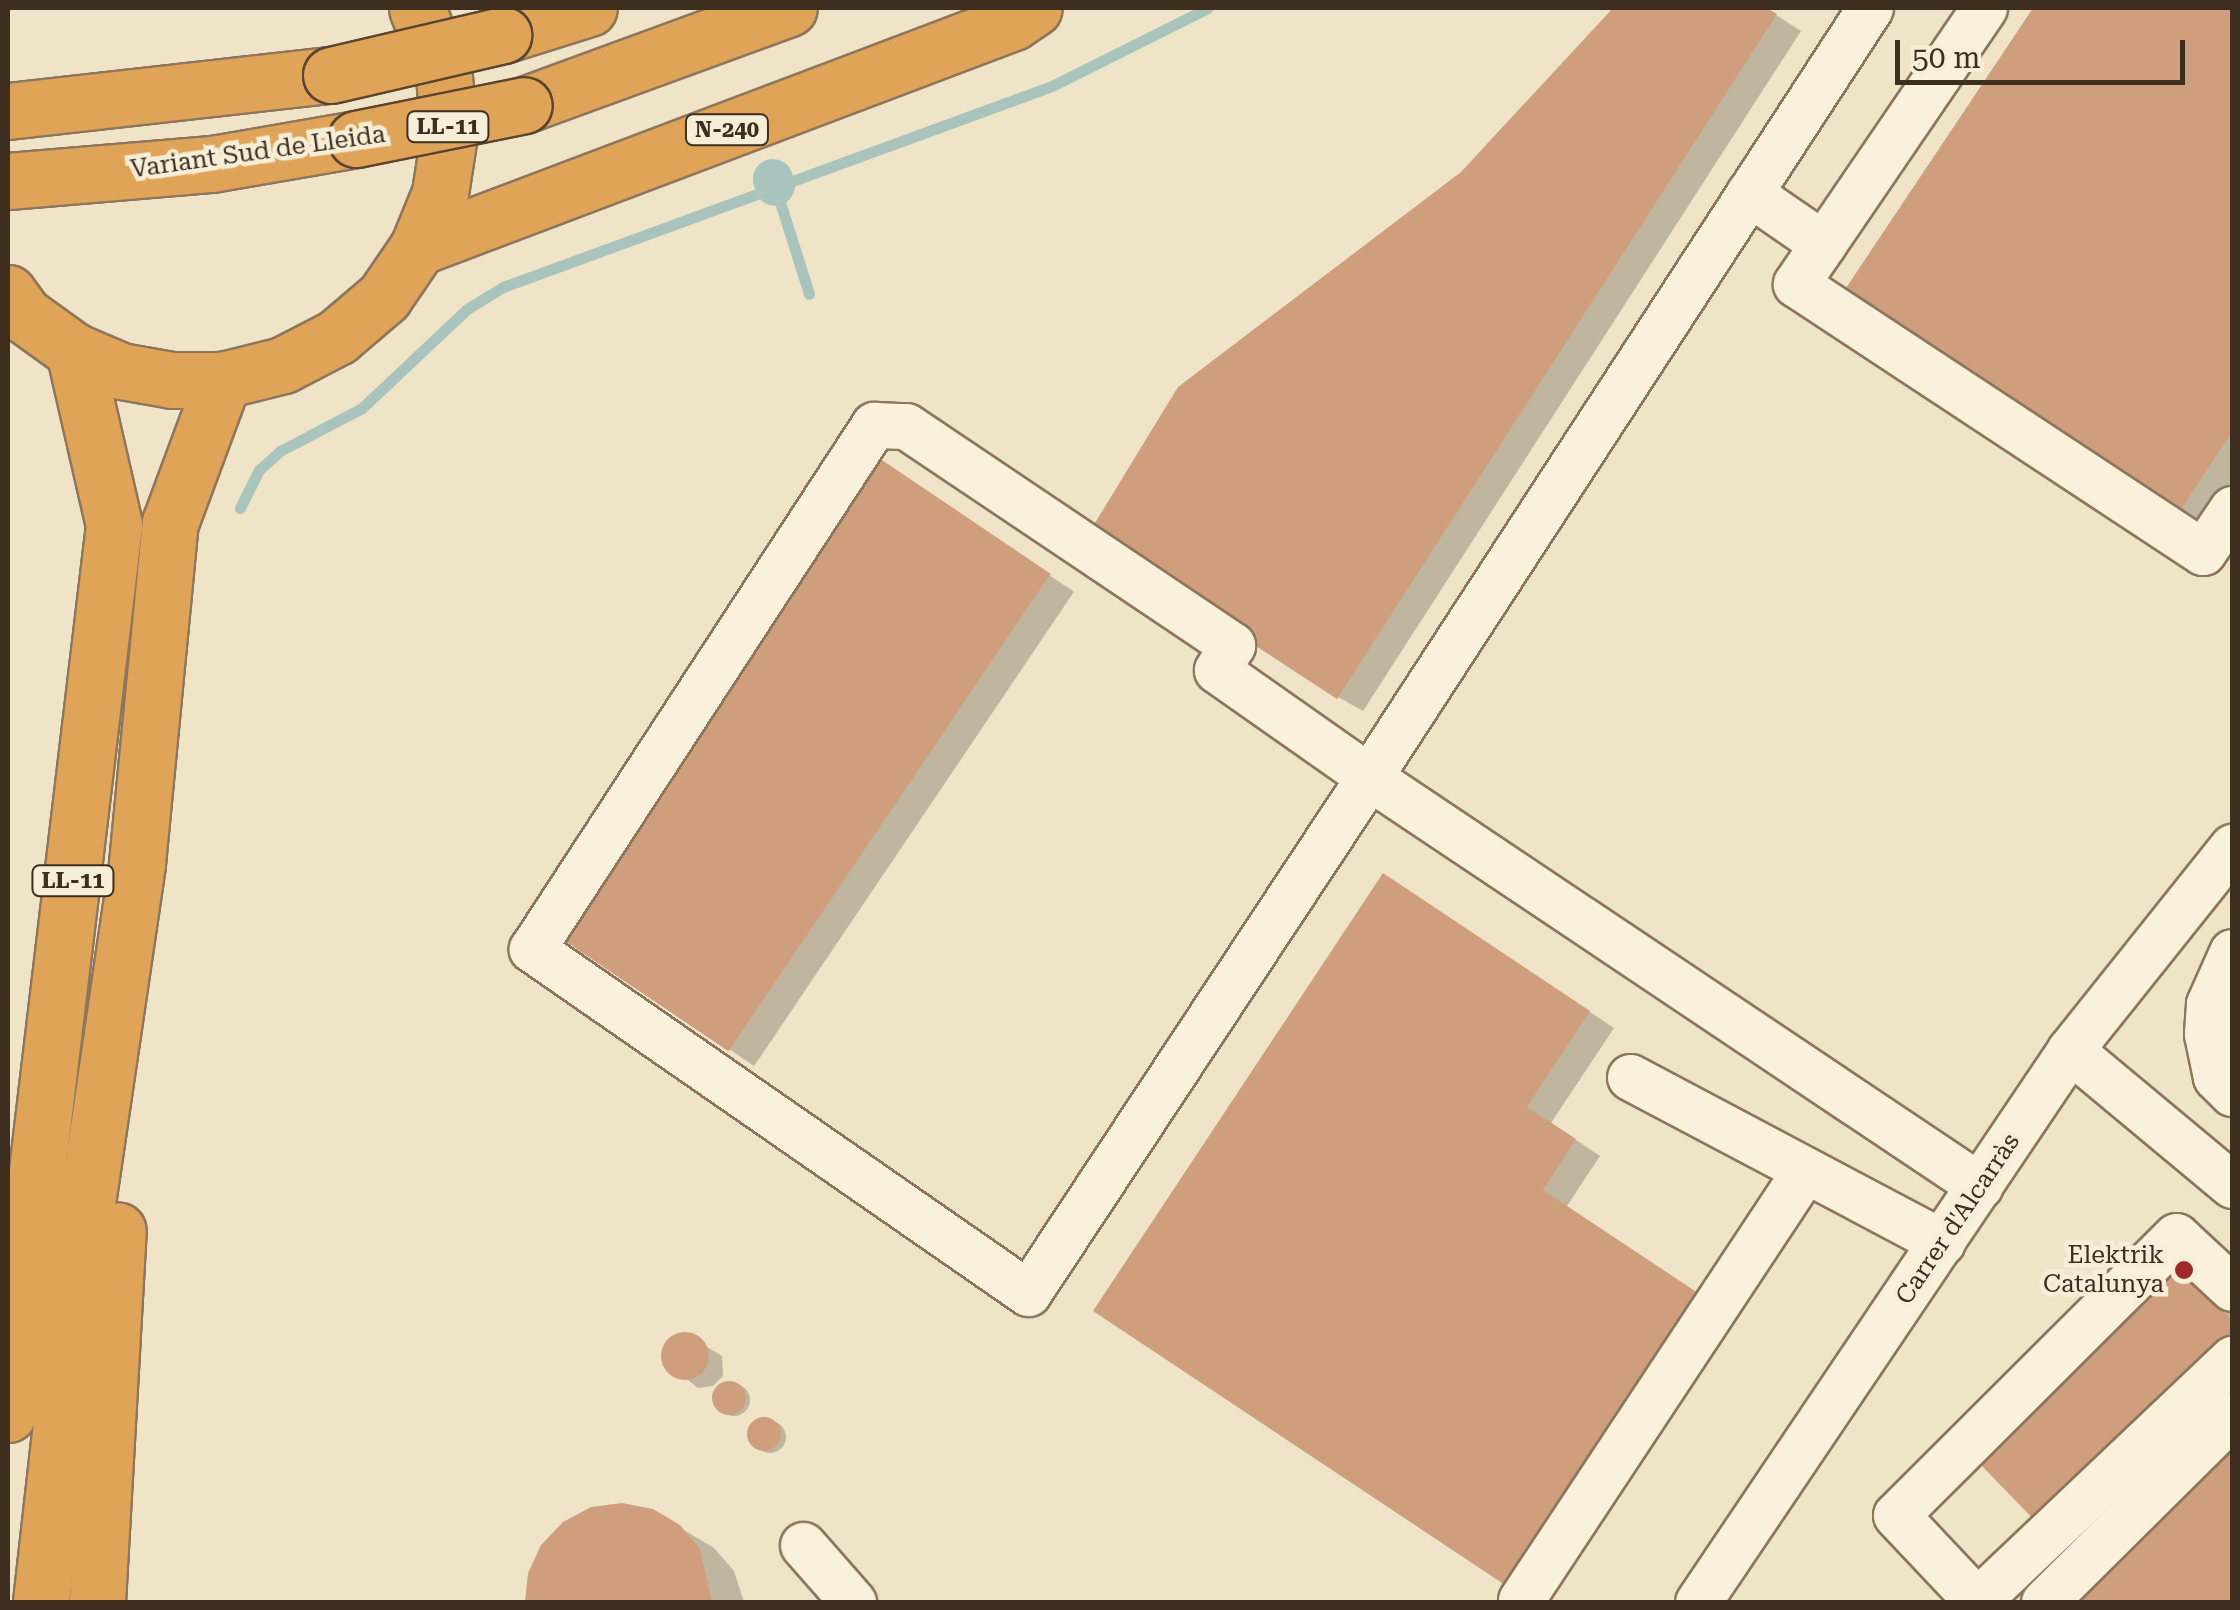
<!DOCTYPE html>
<meta charset="utf-8">
<style>
body{margin:0}
#map{position:relative;width:2240px;height:1610px;overflow:hidden;background:#f0e4c8;font-family:"Roboto Serif",serif}
div>[style]{position:absolute}
[style*='--x']{left:calc(var(--x)*1px);top:calc(var(--y)*1px);width:calc(var(--w)*1px);rotate:calc(var(--a)*1deg)}
.shadow>*{inset:0;background:#0003;transform-origin:0 0}
.round{border-radius:50%}
.stream>*{height:11px;margin:-5.5px;padding:0 5.5px;transform-origin:5.5px;border-radius:5.5px;background:#a9c4bc}
.canal>*{height:40px;margin:-20px;padding:0 20px;transform-origin:20px;border-radius:20px;background:#a9c4bc}
.building>*{inset:0;background:#cf9f7d;transform-origin:0 0}
.roads{filter:drop-shadow(2px 0 #8d765c) drop-shadow(-2px 0 #8d765c) drop-shadow(0 2px #8d765c) drop-shadow(0 -2px #8d765c)}
.minor>*{height:45px;margin:-22.5px;padding:0 22.5px;transform-origin:22.5px;border-radius:22.5px;background:#faf1dc}
.highway>*{height:55px;margin:-27.5px;padding:0 27.5px;transform-origin:27.5px;border-radius:27.5px;background:#e0a458}
.bridges{filter:drop-shadow(2px 0 #5b4430) drop-shadow(-2px 0 #5b4430) drop-shadow(0 2px #5b4430) drop-shadow(0 -2px #5b4430)}
.highway-bridge>*{height:55px;margin:-27.5px;padding:0 27.5px;transform-origin:27.5px;border-radius:27.5px;background:#e0a458}
.dots>*{width:28px;height:28px;translate:-50% -50%;box-sizing:border-box;border:5px solid #f7eed8;border-radius:50%}
span{translate:-50% -50%;white-space:nowrap;text-align:center;line-height:1.15;-webkit-text-stroke:9px #f7eed8;paint-order:stroke}
.shield-label span{padding:2px 8px;background:#f7eed8;border:2px solid;border-radius:8px;-webkit-text-stroke-width:0}
.shield-label{font-size:22px;color:#3d2e20;font-weight:700}
.street-label{font-size:25px;color:#3d2e20}
.poi-label{font-size:25px;color:#3d2e20}
.right{translate:-100% -50%;text-align:right}
.frame{position:absolute;inset:0;border:10px solid #3d2e20;pointer-events:none}
.scale{position:absolute;left:1895px;top:40px;width:290px;height:45px;box-sizing:border-box;border:5px solid #3d2e20;border-top:0;padding-left:12px;font-size:30px;line-height:35px;white-space:nowrap;color:#3d2e20;-webkit-text-stroke:8px #f7eed8;paint-order:stroke}
</style>
<div id="map">
<div class="shadow">
<div style="clip-path:polygon(1616px 8px,1765px 8px,1801px 31px,1363px 711px,1338px 697px,1462px 174px)"></div>
<div style="clip-path:polygon(2036px 8px,2232px 8px,2232px 485px,2201px 532px,1844px 296px)"></div>
<div style="left:880px;top:461px;width:234px;height:572px;rotate:34deg"></div>
<div style="clip-path:polygon(1409px 891px,1614px 1028px,1551px 1123px,1600px 1156px,1567px 1206px,1531px 1597px)"></div>
<div style="clip-path:polygon(2232px 988px,2232px 1063px,2222px 1008px)"></div>
<div style="clip-path:polygon(2213px 1288px,2232px 1308px,2232px 1386px,2075px 1543px,2042px 1524px)"></div>
<div style="clip-path:polygon(687px 1335px,722px 1356px,723px 1376px,713px 1386px,698px 1388px,665px 1362px,674px 1338px)"></div>
<div class="round" style="left:718px;top:1384px;width:32px;height:32px"></div>
<div class="round" style="left:754px;top:1421px;width:32px;height:32px"></div>
<div style="clip-path:polygon(2232px 1439px,2232px 1602px,2066px 1602px)"></div>
<div style="clip-path:polygon(652px 1511px,714px 1548px,734px 1571px,744px 1602px,533px 1602px,531px 1573px)"></div>
</div>
<div class="stream">
<div style="--x:775;--y:186;--w:113;--a:72.5"></div>
<div style="--x:240;--y:508;--w:42;--a:-63.4"></div>
<div style="--x:259;--y:470;--w:28;--a:-42"></div>
<div style="--x:280;--y:451;--w:93;--a:-27.7"></div>
<div style="--x:362;--y:408;--w:144;--a:-43.3"></div>
<div style="--x:467;--y:309;--w:42;--a:-31.4"></div>
<div style="--x:503;--y:287;--w:585;--a:-20.11"></div>
<div style="--x:1052;--y:86;--w:174;--a:-26.6"></div>
</div>
<div class="canal">
<div style="--x:773;--y:179;--w:7;--a:74"></div>
</div>
<div class="building">
<div style="clip-path:polygon(1613px 8px,1767px 8px,1777px 14px,1337px 699px,1087px 536px,1178px 387px,1461px 172px)"></div>
<div style="clip-path:polygon(2033px 8px,2232px 8px,2232px 432px,2174px 520px,1840px 297px)"></div>
<div style="left:879px;top:458px;width:207px;height:576px;rotate:34deg"></div>
<div style="clip-path:polygon(1383px 873px,1590px 1011px,1527px 1107px,1576px 1139px,1543px 1190px,1698px 1293px,1505px 1585px,1093px 1311px)"></div>
<div style="clip-path:polygon(2178px 1266px,2232px 1320px,2232px 1333px,2040px 1526px,1980px 1464px)"></div>
<div class="round" style="left:661px;top:1332px;width:48px;height:48px"></div>
<div class="round" style="left:712px;top:1381px;width:34px;height:34px"></div>
<div class="round" style="left:747px;top:1417px;width:34px;height:34px"></div>
<div style="clip-path:polygon(2232px 1436px,2232px 1602px,2063px 1602px)"></div>
<div style="clip-path:polygon(622px 1503px,653px 1509px,680px 1525px,700px 1549px,712px 1602px,525px 1602px,528px 1573px,541px 1545px,563px 1522px,591px 1507px)"></div>
</div>
<div class="roads">
<div class="minor">
<div style="--x:1870;--y:8;--w:918;--a:123.08"></div>
<div style="--x:1369;--y:777;--w:618;--a:123.46"></div>
<div style="--x:1028;--y:1293;--w:604;--a:-145.26"></div>
<div style="--x:532;--y:949;--w:626;--a:-56.87"></div>
<div style="--x:874;--y:425;--w:32;--a:2"></div>
<div style="--x:906;--y:426;--w:393;--a:33.9"></div>
<div style="--x:1232;--y:645;--w:29;--a:121"></div>
<div style="--x:1217;--y:670;--w:186;--a:35.1"></div>
<div style="--x:1369;--y:777;--w:735;--a:33.8"></div>
<div style="--x:1984;--y:8;--w:334;--a:124.3"></div>
<div style="--x:1796;--y:284;--w:487;--a:33.4"></div>
<div style="--x:2203;--y:552;--w:52;--a:-56"></div>
<div style="--x:1749;--y:193;--w:90;--a:34.6"></div>
<div style="--x:2232;--y:952;--w:57;--a:113.9"></div>
<div style="--x:2209;--y:1004;--w:30;--a:94"></div>
<div style="--x:2207;--y:1034;--w:44;--a:78.2"></div>
<div style="--x:2216;--y:1077;--w:23;--a:45"></div>
<div style="--x:2070;--y:1050;--w:211;--a:39.8"></div>
<div style="--x:1630;--y:1077;--w:353;--a:27.9"></div>
<div style="--x:2232;--y:1288;--w:76;--a:-137.1"></div>
<div style="--x:2176;--y:1236;--w:395;--a:135.1"></div>
<div style="--x:1896;--y:1515;--w:118;--a:46.7"></div>
<div style="--x:1977;--y:1601;--w:352;--a:-43.5"></div>
<div style="--x:803;--y:1545;--w:76;--a:48.7"></div>
<div style="--x:1521;--y:1600;--w:513;--a:-56.53"></div>
<div style="--x:1698;--y:1602;--w:666;--a:-56.02"></div>
<div style="--x:2070;--y:1050;--w:260;--a:-51.4"></div>
<div style="--x:2044;--y:1602;--w:265;--a:-44.8"></div>
</div>
<div class="highway">
<div style="--x:503;--y:35;--w:90;--a:-17.4"></div>
<div style="--x:524;--y:105;--w:282;--a:-20.1"></div>
<div style="--x:8;--y:111;--w:325;--a:-6.4"></div>
<div style="--x:8;--y:181;--w:205;--a:-4.8"></div>
<div style="--x:212;--y:164;--w:146;--a:-9.8"></div>
<div style="--x:418;--y:247;--w:636;--a:-20.71"></div>
<div style="--x:1013;--y:22;--w:25;--a:-34"></div>
<div style="--x:8;--y:293;--w:27;--a:54"></div>
<div style="--x:24;--y:315;--w:62;--a:35.8"></div>
<div style="--x:74;--y:351;--w:51;--a:23.1"></div>
<div style="--x:121;--y:371;--w:52;--a:10"></div>
<div style="--x:172;--y:380;--w:51;--a:0"></div>
<div style="--x:223;--y:380;--w:62;--a:-14"></div>
<div style="--x:283;--y:365;--w:61;--a:-27.4"></div>
<div style="--x:337;--y:337;--w:62;--a:-40.4"></div>
<div style="--x:384;--y:297;--w:60;--a:-55.8"></div>
<div style="--x:418;--y:247;--w:58;--a:-67.8"></div>
<div style="--x:440;--y:193;--w:59;--a:-81.2"></div>
<div style="--x:449;--y:135;--w:58;--a:-94.9"></div>
<div style="--x:444;--y:77;--w:74;--a:-111.4"></div>
<div style="--x:8;--y:1414;--w:895;--a:-83.2"></div>
<div style="--x:114;--y:525;--w:179;--a:-102.9"></div>
<div style="--x:41;--y:1602;--w:374;--a:-83.6"></div>
<div style="--x:83;--y:1230;--w:371;--a:-81.6"></div>
<div style="--x:137;--y:863;--w:342;--a:-84.5"></div>
<div style="--x:170;--y:523;--w:153;--a:-69.7"></div>
<div style="--x:97;--y:1602;--w:372;--a:-86.8"></div>
</div>
</div>
<div class="bridges">
<div class="highway-bridge">
<div style="--x:331;--y:75;--w:177;--a:-13.1"></div>
<div style="--x:356;--y:139;--w:171;--a:-11.4"></div>
</div>
</div>
<div class="dots">
<div style="left:2184px;top:1270px;background:#9e2a2b"></div>
</div>
<div class="shield-label">
<span style="left:448px;top:127px">LL-11</span>
<span style="left:727px;top:130px">N-240</span>
<span style="left:73px;top:881px">LL-11</span>
</div>
<div class="street-label">
<span style="left:258px;top:152px;rotate:-8deg">Variant Sud de Lleida</span>
<span style="left:1958px;top:1219px;rotate:-56deg">Carrer d'Alcarràs</span>
</div>
<div class="poi-label">
<span class="right" style="left:2164px;top:1270px">Elektrik<br>Catalunya</span>
</div>
<div class="frame"></div>
<div class="scale">50 m</div>
</div>
